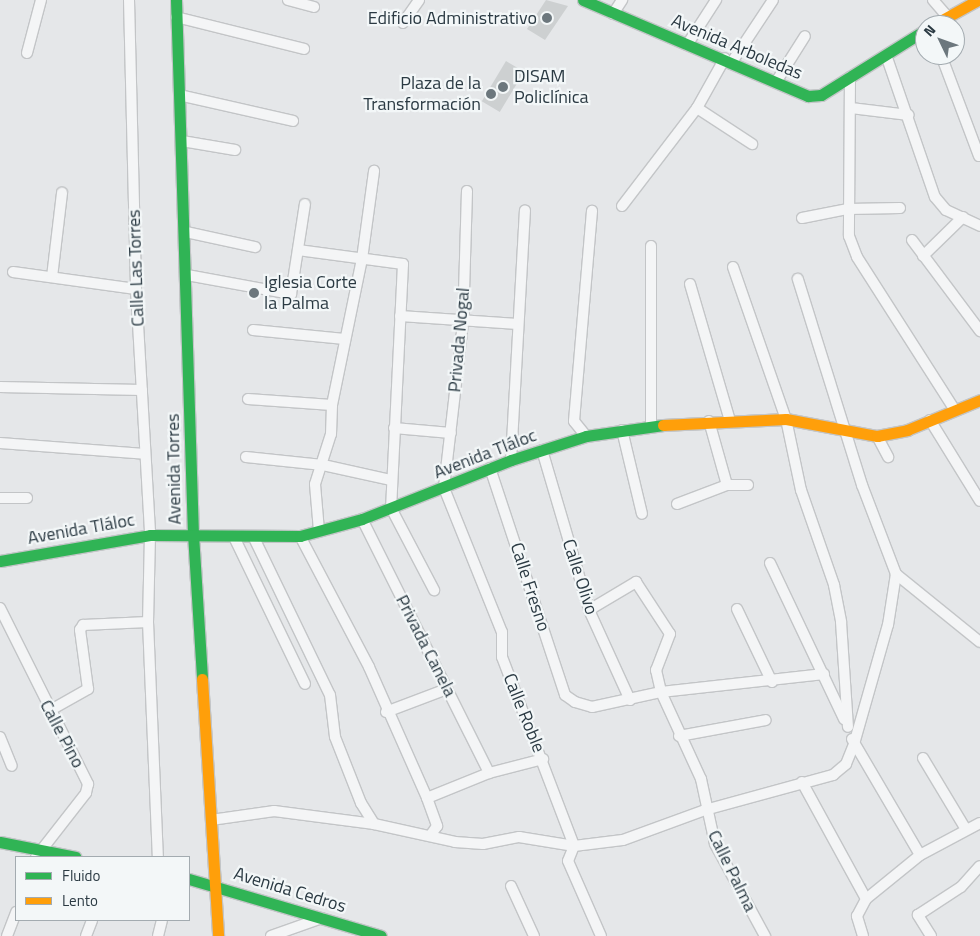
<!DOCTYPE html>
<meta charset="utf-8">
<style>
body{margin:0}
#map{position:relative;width:980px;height:936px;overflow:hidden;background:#e5e7e9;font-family:"Titillium Web",sans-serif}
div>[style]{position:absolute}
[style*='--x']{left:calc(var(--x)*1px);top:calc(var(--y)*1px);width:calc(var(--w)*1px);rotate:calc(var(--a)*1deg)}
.building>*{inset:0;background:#cdd0d1;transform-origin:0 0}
.roads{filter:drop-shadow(1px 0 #c3c5c7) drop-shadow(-1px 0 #c3c5c7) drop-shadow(0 1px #c3c5c7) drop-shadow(0 -1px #c3c5c7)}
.street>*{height:10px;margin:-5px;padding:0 5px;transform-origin:5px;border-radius:5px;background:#f4f5f6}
.fast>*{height:11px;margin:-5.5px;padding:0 5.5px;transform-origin:5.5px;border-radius:5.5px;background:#30b455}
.slow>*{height:11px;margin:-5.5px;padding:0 5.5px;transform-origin:5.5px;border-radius:5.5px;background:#ff9f0a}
.dots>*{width:14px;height:14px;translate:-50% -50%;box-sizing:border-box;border:2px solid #f3f7f8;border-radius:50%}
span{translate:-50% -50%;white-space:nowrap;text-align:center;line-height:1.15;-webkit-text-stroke:4.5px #f3f7f8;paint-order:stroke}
.poi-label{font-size:18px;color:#2b3a43}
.right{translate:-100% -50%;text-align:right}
.left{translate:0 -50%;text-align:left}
.street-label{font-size:18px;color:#2b3a43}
.legend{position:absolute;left:15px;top:856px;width:175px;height:65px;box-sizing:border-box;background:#f3f7f8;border:1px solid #a3abb0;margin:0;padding:6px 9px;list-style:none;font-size:15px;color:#2b3a43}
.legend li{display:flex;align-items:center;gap:10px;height:25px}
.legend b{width:25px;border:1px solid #a3abb0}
.north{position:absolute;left:915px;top:15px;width:50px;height:50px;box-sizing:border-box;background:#f3f7f8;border:1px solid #a3abb0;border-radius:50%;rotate:312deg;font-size:14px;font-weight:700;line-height:20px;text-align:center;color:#2b3a43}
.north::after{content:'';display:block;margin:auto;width:18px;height:22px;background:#6c777d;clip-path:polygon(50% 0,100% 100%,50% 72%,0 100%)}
</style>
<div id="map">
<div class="building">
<div style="clip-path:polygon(546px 0,568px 6px,545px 40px,527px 29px)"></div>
<div style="left:506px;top:61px;width:21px;height:47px;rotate:31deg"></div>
</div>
<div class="roads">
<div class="street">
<div style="--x:129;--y:0;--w:289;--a:88.6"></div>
<div style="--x:136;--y:289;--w:246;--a:86.7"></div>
<div style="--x:150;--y:535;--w:87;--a:91.3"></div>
<div style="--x:148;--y:622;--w:235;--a:87.6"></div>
<div style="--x:288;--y:0;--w:27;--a:15"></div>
<div style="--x:933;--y:0;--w:21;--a:49"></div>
<div style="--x:613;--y:14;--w:17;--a:-57"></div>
<div style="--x:176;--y:17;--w:132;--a:14"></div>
<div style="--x:403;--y:23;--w:28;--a:-55"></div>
<div style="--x:687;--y:45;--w:54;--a:-57.2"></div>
<div style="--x:27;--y:53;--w:55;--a:-75.2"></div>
<div style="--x:886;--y:55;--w:150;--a:71"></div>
<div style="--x:935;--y:197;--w:17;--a:50"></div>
<div style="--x:946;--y:210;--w:38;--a:25"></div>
<div style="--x:941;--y:55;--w:108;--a:69.4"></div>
<div style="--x:732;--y:62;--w:74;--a:-56.5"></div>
<div style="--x:850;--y:77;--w:159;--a:90.4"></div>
<div style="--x:849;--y:236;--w:22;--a:69"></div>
<div style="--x:857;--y:257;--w:182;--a:57.4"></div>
<div style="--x:776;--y:82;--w:54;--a:-57.8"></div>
<div style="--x:179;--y:95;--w:117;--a:12.8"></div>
<div style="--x:697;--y:108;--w:66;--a:33.2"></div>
<div style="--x:851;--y:108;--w:58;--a:6.9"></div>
<div style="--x:182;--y:141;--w:54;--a:9.6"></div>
<div style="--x:467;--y:191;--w:132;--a:91.7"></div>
<div style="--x:463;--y:323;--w:166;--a:96.6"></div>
<div style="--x:444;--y:488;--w:155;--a:68.1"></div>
<div style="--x:502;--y:632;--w:25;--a:90"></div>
<div style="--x:502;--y:657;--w:202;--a:69.1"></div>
<div style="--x:574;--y:846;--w:16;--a:112"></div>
<div style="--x:568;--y:861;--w:82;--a:66.3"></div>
<div style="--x:622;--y:206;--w:123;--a:-52.6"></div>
<div style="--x:697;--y:108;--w:57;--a:-60.8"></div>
<div style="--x:802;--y:218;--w:47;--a:-11.1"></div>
<div style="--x:848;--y:209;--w:52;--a:-1.1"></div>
<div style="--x:186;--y:232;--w:71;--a:12.3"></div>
<div style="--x:912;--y:240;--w:114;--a:53.2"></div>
<div style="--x:298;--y:250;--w:106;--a:7.6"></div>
<div style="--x:403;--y:264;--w:244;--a:92.8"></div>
<div style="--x:391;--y:508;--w:93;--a:62.3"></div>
<div style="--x:923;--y:256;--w:56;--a:-44.3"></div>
<div style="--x:733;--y:267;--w:161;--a:70.8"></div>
<div style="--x:786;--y:419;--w:73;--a:78.1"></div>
<div style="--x:801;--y:490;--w:101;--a:70.8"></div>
<div style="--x:834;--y:585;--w:38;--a:79"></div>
<div style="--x:841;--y:622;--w:105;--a:86.2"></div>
<div style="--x:13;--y:272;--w:124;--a:7.9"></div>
<div style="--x:187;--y:275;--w:106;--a:10.4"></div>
<div style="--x:291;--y:294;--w:91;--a:-81.2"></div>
<div style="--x:52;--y:277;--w:85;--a:-83.2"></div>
<div style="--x:690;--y:284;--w:143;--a:73.7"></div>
<div style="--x:400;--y:316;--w:118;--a:3.9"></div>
<div style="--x:253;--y:330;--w:92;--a:5.6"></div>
<div style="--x:0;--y:387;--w:142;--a:1.2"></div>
<div style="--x:248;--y:399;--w:84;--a:4.1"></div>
<div style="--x:930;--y:420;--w:95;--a:58.3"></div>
<div style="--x:709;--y:421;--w:66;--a:74.3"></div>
<div style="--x:651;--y:426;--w:180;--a:-90"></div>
<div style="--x:394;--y:428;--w:57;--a:5"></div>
<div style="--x:622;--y:430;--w:86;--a:76.6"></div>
<div style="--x:586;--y:436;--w:19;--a:-129"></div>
<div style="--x:574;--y:421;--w:211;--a:-85.1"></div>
<div style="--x:877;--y:436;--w:24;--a:62"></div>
<div style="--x:0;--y:443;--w:145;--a:4.3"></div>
<div style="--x:542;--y:450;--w:167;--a:73.6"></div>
<div style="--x:589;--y:610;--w:99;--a:65.5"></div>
<div style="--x:246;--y:457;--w:77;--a:5.9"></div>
<div style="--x:323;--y:465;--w:70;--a:12.4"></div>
<div style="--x:511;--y:460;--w:250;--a:-86.8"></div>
<div style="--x:490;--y:468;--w:239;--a:71.7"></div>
<div style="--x:565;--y:695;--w:12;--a:35"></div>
<div style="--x:575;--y:702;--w:18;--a:16"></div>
<div style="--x:592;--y:707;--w:71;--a:-12.3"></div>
<div style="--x:661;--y:692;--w:164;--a:-6.3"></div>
<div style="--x:0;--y:498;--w:27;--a:0"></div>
<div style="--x:677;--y:504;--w:53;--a:-20.8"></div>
<div style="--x:727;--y:485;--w:21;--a:0"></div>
<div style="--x:362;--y:519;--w:284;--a:63.4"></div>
<div style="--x:319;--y:531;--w:47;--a:-94.9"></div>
<div style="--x:315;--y:484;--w:52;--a:-72.3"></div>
<div style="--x:331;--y:434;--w:29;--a:-88"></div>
<div style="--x:332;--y:405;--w:149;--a:-78.4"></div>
<div style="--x:362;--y:259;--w:89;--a:-82.2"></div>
<div style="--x:300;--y:536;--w:148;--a:62.2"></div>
<div style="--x:369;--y:667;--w:143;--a:66.1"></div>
<div style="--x:427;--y:798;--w:30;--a:70"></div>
<div style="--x:437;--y:826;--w:12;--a:125"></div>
<div style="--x:234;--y:537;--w:163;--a:64.2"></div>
<div style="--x:254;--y:538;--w:174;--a:64.2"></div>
<div style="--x:330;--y:695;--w:42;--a:83.2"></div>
<div style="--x:335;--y:737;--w:71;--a:68.5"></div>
<div style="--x:361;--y:803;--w:25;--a:58"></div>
<div style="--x:374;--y:824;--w:83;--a:12.5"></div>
<div style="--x:455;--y:842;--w:28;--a:4"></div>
<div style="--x:483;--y:844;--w:37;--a:-11"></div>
<div style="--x:519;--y:837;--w:56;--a:9.3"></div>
<div style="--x:574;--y:846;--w:49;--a:-7"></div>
<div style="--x:623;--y:840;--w:87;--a:-20.1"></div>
<div style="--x:705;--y:810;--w:133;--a:-15.3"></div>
<div style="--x:833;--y:775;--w:17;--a:-40"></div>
<div style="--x:846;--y:764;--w:22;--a:-68"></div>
<div style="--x:854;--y:744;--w:124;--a:-74.1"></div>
<div style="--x:888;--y:625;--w:52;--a:-81.1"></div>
<div style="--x:896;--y:574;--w:95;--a:-110.9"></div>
<div style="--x:862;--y:485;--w:216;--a:-107.3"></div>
<div style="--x:770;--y:563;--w:173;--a:64.6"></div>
<div style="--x:896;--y:574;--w:108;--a:39"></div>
<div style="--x:0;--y:608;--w:197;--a:63.4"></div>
<div style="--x:88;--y:784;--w:9;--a:103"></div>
<div style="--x:86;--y:793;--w:81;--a:128"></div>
<div style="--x:737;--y:609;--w:81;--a:64.4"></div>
<div style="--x:589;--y:610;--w:55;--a:-30.8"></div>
<div style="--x:636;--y:582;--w:62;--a:56.8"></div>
<div style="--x:670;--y:634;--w:39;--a:111"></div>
<div style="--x:656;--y:670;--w:23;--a:77"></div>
<div style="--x:661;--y:692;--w:96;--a:65.3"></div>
<div style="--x:701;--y:779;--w:66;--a:77.8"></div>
<div style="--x:715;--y:844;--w:105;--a:61.5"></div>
<div style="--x:49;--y:711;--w:45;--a:-29.4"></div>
<div style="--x:88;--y:689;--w:60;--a:-97.7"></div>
<div style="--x:80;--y:630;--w:6;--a:-59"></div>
<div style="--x:83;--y:625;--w:65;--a:-2.6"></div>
<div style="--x:386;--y:712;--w:65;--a:-20.7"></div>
<div style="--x:679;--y:736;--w:88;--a:-10.4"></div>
<div style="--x:0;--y:737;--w:31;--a:68"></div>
<div style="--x:852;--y:739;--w:134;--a:59.6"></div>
<div style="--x:923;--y:758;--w:82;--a:59"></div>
<div style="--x:802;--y:782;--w:133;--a:61.3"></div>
<div style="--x:427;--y:798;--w:67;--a:-22"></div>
<div style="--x:489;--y:773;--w:56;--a:-14.5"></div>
<div style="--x:211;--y:820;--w:64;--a:-8.1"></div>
<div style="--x:274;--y:811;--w:101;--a:7.4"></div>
<div style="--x:511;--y:886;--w:55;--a:65.3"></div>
<div style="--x:7;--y:936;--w:26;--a:-69"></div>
<div style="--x:86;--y:936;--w:17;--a:-69"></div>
<div style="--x:158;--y:936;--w:16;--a:-76"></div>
<div style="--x:271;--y:936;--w:54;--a:-19.4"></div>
<div style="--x:863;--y:936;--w:21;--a:-107"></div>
<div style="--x:857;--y:916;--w:19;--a:-62"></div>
<div style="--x:866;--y:899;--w:70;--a:-39.2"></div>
<div style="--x:920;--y:855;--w:68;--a:-28.1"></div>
<div style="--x:931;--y:936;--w:25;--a:-122"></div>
<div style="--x:918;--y:915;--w:51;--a:-33.1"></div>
<div style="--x:961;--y:887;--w:28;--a:-48"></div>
</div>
<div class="fast">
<div style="--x:176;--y:0;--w:534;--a:88.18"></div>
<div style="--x:193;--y:534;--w:145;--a:86.4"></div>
<div style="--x:583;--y:0;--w:245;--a:23.1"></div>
<div style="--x:808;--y:96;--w:13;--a:-4"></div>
<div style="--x:821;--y:95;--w:123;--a:-32"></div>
<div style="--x:0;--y:561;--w:152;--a:-9.8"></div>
<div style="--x:150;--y:535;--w:150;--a:0.4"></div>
<div style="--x:300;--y:536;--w:64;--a:-15.3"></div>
<div style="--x:362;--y:519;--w:160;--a:-21.6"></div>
<div style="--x:511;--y:460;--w:79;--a:-17.7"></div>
<div style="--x:586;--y:436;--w:78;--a:-8.1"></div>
<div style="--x:0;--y:842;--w:77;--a:11.2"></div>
<div style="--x:189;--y:879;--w:200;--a:16.5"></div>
</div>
<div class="slow">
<div style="--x:933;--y:25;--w:51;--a:-29.1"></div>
<div style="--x:663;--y:425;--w:123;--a:-2.8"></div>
<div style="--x:786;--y:419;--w:93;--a:10.6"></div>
<div style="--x:877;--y:436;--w:31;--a:-11"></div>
<div style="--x:907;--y:430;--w:79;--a:-22.3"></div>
<div style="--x:202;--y:679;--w:257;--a:86.4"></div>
</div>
</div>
<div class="dots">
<div style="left:547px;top:18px;background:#6c777d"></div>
<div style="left:503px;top:87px;background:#6c777d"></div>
<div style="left:491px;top:94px;background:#6c777d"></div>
<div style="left:254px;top:293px;background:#6c777d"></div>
</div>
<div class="poi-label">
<span class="right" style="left:537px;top:18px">Edificio Administrativo</span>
<span class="left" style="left:514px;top:87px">DISAM<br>Policlínica</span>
<span class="right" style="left:481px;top:94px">Plaza de la<br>Transformación</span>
<span class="left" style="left:264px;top:293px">Iglesia Corte<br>la Palma</span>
</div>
<div class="street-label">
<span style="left:737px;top:47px;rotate:23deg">Avenida Arboledas</span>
<span style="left:136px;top:268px;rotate:-92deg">Calle Las Torres</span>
<span style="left:459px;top:340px;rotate:-85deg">Privada Nogal</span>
<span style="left:485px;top:454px;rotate:-21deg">Avenida Tláloc</span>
<span style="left:174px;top:469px;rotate:-91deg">Avenida Torres</span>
<span style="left:81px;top:529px;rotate:-10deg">Avenida Tláloc</span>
<span style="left:580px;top:577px;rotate:72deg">Calle Olivo</span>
<span style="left:530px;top:587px;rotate:72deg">Calle Fresno</span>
<span style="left:426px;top:646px;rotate:63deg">Privada Canela</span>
<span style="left:524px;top:713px;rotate:68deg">Calle Roble</span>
<span style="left:62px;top:734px;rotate:62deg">Calle Pino</span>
<span style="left:732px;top:871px;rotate:64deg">Calle Palma</span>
<span style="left:290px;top:890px;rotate:17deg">Avenida Cedros</span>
</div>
<ul class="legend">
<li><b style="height:6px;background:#30b455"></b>Fluido</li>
<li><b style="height:6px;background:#ff9f0a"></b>Lento</li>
</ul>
<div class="north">N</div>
</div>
